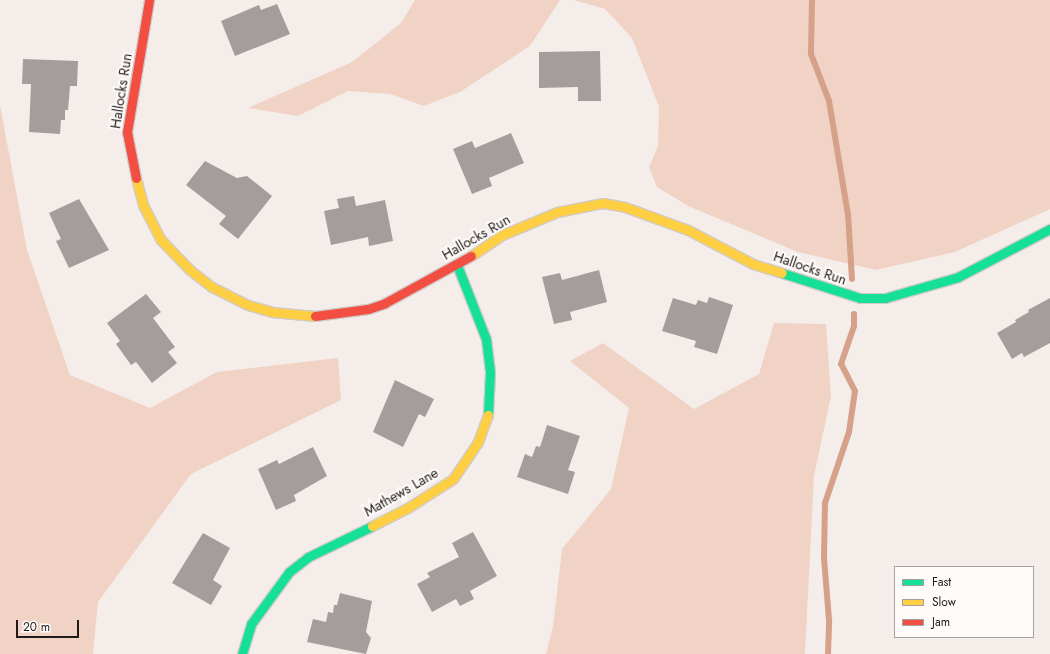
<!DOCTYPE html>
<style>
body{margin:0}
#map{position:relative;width:1050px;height:654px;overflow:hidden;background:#f5edea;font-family:Jost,sans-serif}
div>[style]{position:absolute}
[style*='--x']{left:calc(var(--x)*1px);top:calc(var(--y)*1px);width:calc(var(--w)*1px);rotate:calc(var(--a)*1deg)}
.green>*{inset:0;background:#f1d3c6}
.stream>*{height:6px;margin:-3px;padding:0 3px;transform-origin:3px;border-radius:3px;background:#d5a189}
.building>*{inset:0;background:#a39d9b}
.roads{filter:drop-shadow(1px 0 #d1cbc8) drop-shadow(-1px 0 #d1cbc8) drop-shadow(0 1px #d1cbc8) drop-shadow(0 -1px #d1cbc8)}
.fast>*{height:9px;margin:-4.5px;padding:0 4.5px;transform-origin:4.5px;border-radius:4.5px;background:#16e098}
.slow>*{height:9px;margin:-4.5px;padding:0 4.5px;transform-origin:4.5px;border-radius:4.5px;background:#ffcf43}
.jam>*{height:9px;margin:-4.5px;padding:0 4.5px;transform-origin:4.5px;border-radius:4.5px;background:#f24e42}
span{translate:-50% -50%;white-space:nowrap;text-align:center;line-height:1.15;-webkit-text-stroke:4px #fefbfa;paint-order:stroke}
.street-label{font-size:14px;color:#201b19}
.legend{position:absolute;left:894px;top:566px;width:140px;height:72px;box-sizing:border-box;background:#fefbfa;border:1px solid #a5a1a0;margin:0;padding:5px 7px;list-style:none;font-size:12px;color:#201b19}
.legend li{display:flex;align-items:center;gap:8px;height:20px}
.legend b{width:20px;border:1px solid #a5a1a0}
.scale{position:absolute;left:16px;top:620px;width:63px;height:18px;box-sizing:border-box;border:2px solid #201b19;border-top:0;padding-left:5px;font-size:12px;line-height:14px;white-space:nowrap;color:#201b19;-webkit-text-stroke:3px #fefbfa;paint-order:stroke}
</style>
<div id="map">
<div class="green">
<div style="clip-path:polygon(415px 0,560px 0,530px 46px,460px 92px,424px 106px,390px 94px,348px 91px,298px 116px,248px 108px,352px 62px,401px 23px)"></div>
<div style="clip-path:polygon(574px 0,1050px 0,1050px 209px,955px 252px,876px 270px,798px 252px,688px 206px,657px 187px,649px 167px,658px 146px,659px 107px,632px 38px,605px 9px)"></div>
<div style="clip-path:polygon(0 105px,27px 250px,70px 375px,150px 408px,217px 372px,338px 358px,341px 400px,191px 474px,98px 602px,93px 654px,0 654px)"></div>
<div style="clip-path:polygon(774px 323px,826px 324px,831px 396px,814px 476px,805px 654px,546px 654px,553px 626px,562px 549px,611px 489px,629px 408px,570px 361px,603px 343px,694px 409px,759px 374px)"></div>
</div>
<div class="stream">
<div style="--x:812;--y:0;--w:54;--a:91.1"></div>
<div style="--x:811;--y:54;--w:50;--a:69"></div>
<div style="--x:829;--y:101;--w:115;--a:80.5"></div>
<div style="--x:848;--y:214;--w:65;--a:86.5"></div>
<div style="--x:828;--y:654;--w:34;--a:-88"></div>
<div style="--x:829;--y:620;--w:62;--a:-94.6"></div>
<div style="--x:824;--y:558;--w:55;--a:-89"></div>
<div style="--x:825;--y:503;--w:75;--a:-71.3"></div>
<div style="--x:849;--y:432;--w:41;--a:-81.7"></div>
<div style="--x:855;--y:391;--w:30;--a:-117"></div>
<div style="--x:841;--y:364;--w:40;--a:-71.1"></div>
<div style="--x:854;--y:326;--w:12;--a:-90"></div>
</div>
<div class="building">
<div style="clip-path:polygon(277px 4px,290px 34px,235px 56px,221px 21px,259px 5px,261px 10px)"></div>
<div style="clip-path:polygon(600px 51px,601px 101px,578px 101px,578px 87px,539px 88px,539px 52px)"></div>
<div style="clip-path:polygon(23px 59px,78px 61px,77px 86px,70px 86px,68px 110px,65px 110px,65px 120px,61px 120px,60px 134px,29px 132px,31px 84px,22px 84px)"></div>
<div style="clip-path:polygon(511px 133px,524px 163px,489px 178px,492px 186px,472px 194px,453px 149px,472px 141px,475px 148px)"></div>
<div style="clip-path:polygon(205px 161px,237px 178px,247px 176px,272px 196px,238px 239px,219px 224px,226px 216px,186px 185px)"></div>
<div style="clip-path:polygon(354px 196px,356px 206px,385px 200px,393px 241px,369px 246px,368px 237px,331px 245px,324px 211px,339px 208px,337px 199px)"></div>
<div style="clip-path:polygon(79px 199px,109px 250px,69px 268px,56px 241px,61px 239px,49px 213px)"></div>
<div style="clip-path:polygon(599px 270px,607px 302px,570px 312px,572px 320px,554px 324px,542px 277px,560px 273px,562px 280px)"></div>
<div style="clip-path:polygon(146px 294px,161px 312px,153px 318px,175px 347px,168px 352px,177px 363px,152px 383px,136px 362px,131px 365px,116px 344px,120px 341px,107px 323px)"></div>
<div style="clip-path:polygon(709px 297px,733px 305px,717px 354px,694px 347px,696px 341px,662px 331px,673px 298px,696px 305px,698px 300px,707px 303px)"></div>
<div style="clip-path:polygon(1050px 298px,1050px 343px,1024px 357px,1022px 353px,1012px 359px,997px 333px,1016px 322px,1015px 320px,1029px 312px,1028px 310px)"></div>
<div style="clip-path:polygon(395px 380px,434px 399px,425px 417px,419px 414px,403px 447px,373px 432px)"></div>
<div style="clip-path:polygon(547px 425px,580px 436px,568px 470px,575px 472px,568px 494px,517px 477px,525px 454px,532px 457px,536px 446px,540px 447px)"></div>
<div style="clip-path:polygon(313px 447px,327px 476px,294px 495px,296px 501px,276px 510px,258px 469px,277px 460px,279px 464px)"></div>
<div style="clip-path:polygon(473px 532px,497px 576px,470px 591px,474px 599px,460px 606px,456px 599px,432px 612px,417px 584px,430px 577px,427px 573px,459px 557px,452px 543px)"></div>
<div style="clip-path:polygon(203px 533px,230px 548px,213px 580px,222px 586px,211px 605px,172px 583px)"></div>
<div style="clip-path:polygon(340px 593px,372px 601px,366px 632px,371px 638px,366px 654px,307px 642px,313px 619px,326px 622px,328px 612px,333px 613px,334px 605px,337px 605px)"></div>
</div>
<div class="roads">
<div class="fast">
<div style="--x:457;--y:265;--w:79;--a:68.6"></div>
<div style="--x:486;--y:339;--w:33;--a:83"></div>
<div style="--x:490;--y:372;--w:43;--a:92.7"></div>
<div style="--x:782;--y:273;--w:82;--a:17.8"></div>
<div style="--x:860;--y:298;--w:25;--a:0"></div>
<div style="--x:885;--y:298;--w:76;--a:-16"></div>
<div style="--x:958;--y:277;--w:104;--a:-27.6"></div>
<div style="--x:242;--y:654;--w:31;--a:-73"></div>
<div style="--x:251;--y:624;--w:64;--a:-53.8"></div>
<div style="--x:289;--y:572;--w:24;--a:-38"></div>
<div style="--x:308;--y:557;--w:71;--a:-25.8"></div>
</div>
<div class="slow">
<div style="--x:136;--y:178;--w:28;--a:75"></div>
<div style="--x:143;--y:205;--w:39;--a:63"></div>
<div style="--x:161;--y:240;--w:42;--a:46"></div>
<div style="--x:190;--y:270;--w:28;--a:38"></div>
<div style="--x:212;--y:287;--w:40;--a:26.6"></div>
<div style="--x:248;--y:305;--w:25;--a:16"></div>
<div style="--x:272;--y:312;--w:43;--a:5.3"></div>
<div style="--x:471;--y:256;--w:37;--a:-34"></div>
<div style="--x:502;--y:235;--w:60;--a:-22.7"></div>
<div style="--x:557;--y:212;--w:47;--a:-11.1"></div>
<div style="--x:603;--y:203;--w:22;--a:10"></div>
<div style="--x:625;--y:207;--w:67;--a:20.1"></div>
<div style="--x:688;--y:230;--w:73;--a:27.6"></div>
<div style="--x:753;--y:264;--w:30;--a:17"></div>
<div style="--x:372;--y:526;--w:38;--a:-27"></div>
<div style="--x:406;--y:509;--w:56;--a:-32.6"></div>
<div style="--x:453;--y:479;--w:45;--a:-56"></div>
<div style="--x:478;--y:442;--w:29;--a:-70"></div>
</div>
<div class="jam">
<div style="--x:136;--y:178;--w:47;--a:-101.1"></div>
<div style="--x:127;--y:132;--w:134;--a:-80.5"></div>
<div style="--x:315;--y:316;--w:53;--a:-7.5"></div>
<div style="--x:368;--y:309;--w:18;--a:-19"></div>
<div style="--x:385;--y:303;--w:98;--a:-28.7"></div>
</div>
</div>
<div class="street-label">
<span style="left:121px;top:91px;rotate:-81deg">Hallocks Run</span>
<span style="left:476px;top:237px;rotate:-30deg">Hallocks Run</span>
<span style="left:810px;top:268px;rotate:19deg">Hallocks Run</span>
<span style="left:401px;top:492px;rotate:-30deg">Mathews Lane</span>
</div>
<ul class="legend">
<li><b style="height:5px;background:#16e098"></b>Fast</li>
<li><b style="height:5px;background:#ffcf43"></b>Slow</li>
<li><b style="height:5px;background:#f24e42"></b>Jam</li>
</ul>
<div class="scale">20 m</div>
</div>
